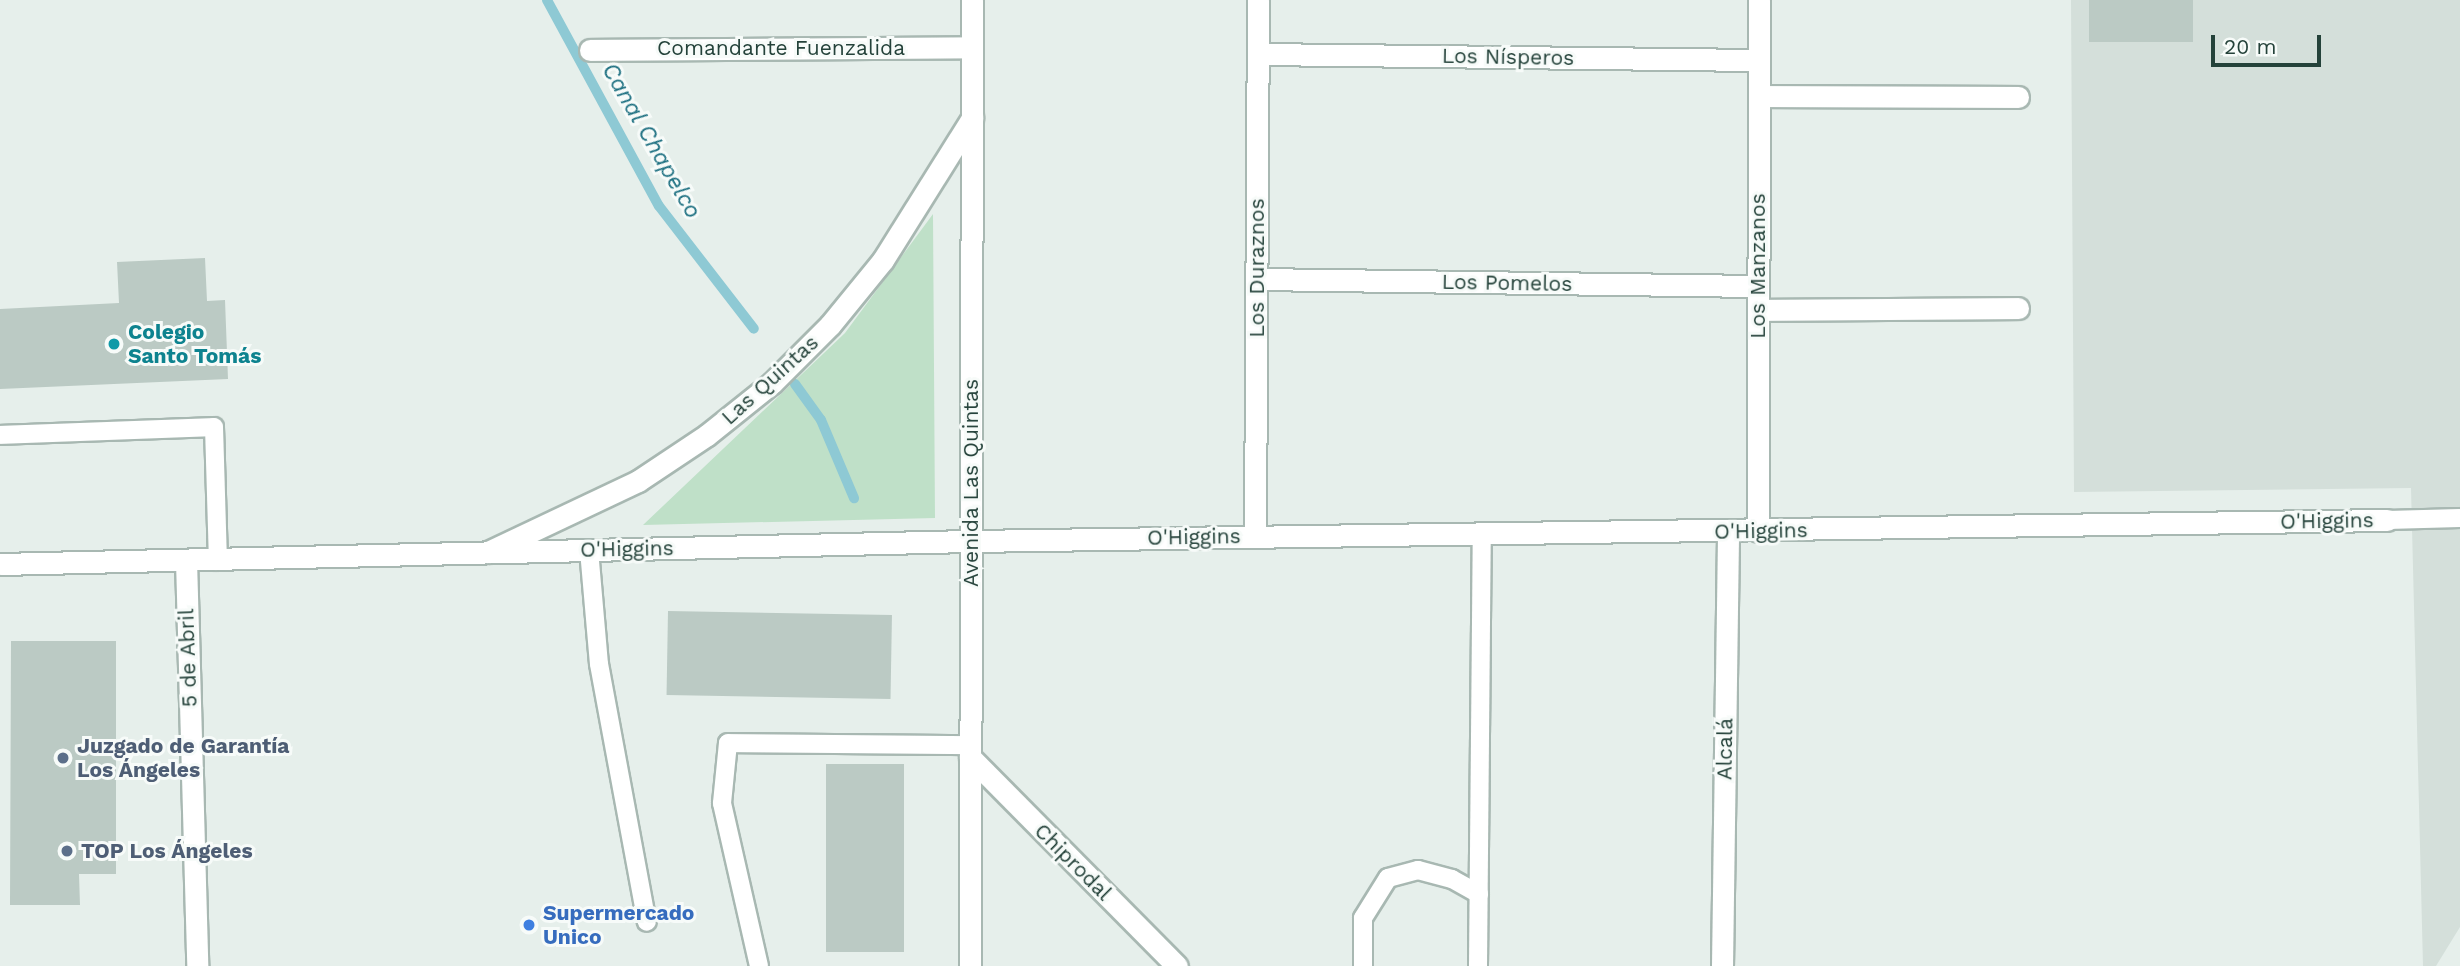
<!DOCTYPE html>
<meta charset="utf-8">
<style>
body{margin:0}
#map{position:relative;width:2460px;height:966px;overflow:hidden;background:#e6efeb;font-family:"Work Sans",sans-serif}
div>[style]{position:absolute}
[style*='--x']{left:calc(var(--x)*1px);top:calc(var(--y)*1px);width:calc(var(--w)*1px);rotate:calc(var(--a)*1deg)}
.built>*{inset:0;background:#d4dfda}
.green>*{inset:0;background:#bfe0c8}
.stream>*{height:10px;margin:-5px;padding:0 5px;transform-origin:5px;border-radius:5px;background:#8ec9d4}
.building>*{inset:0;background:#bbcac4;transform-origin:0 0}
.roads{filter:drop-shadow(2px 0 #a8b8b2) drop-shadow(-2px 0 #a8b8b2) drop-shadow(0 2px #a8b8b2) drop-shadow(0 -2px #a8b8b2)}
.service>*{height:18px;margin:-9px;padding:0 9px;transform-origin:9px;border-radius:9px;background:#fff}
.minor>*{height:21px;margin:-10.5px;padding:0 10.5px;transform-origin:10.5px;border-radius:10.5px;background:#fff}
.tertiary>*{height:21px;margin:-10.5px;padding:0 10.5px;transform-origin:10.5px;border-radius:10.5px;background:#fff}
.dots>*{width:19px;height:19px;translate:-50% -50%;box-sizing:border-box;border:4px solid #f7fbf9;border-radius:50%}
span{translate:-50% -50%;white-space:nowrap;text-align:center;line-height:1.15;-webkit-text-stroke:6px #f7fbf9;paint-order:stroke}
.street-label{font-size:21px;color:#24423a}
.culture-label{font-size:21px;color:#0d838f;font-weight:700}
.left{translate:0 -50%;text-align:left}
.service-label{font-size:21px;color:#4e5e75;font-weight:700}
.shop-label{font-size:21px;color:#366cbe;font-weight:700}
.water-label{font-size:23px;color:#1c6f80;font-style:italic}
.scale{position:absolute;left:2211px;top:35px;width:110px;height:32px;box-sizing:border-box;border:4px solid #24423a;border-top:0;padding-left:9px;font-size:21px;line-height:24px;white-space:nowrap;color:#24423a;-webkit-text-stroke:5px #f7fbf9;paint-order:stroke}
</style>
<div id="map">
<div class="built">
<div style="clip-path:polygon(2071px 0,2460px 0,2460px 927px,2436px 966px,2423px 966px,2411px 488px,2074px 492px)"></div>
</div>
<div class="green">
<div style="clip-path:polygon(933px 214px,935px 518px,643px 525px,845px 333px)"></div>
</div>
<div class="stream">
<div style="--x:547;--y:0;--w:234;--a:61.5"></div>
<div style="--x:659;--y:206;--w:155;--a:52.3"></div>
<div style="--x:795;--y:384;--w:44;--a:54.2"></div>
<div style="--x:821;--y:420;--w:85;--a:67.1"></div>
</div>
<div class="building">
<div style="left:2089px;top:0;width:104px;height:42px"></div>
<div style="clip-path:polygon(205px 258px,207px 301px,225px 300px,228px 379px,0 389px,0 309px,119px 303px,117px 262px)"></div>
<div style="left:668px;top:611px;width:224px;height:84px;rotate:1deg"></div>
<div style="clip-path:polygon(11px 641px,116px 641px,116px 874px,79px 874px,80px 905px,10px 905px)"></div>
<div style="left:826px;top:764px;width:78px;height:188px"></div>
</div>
<div class="roads">
<div class="service">
<div style="--x:0;--y:435;--w:214;--a:-2.1"></div>
<div style="--x:214;--y:427;--w:134;--a:88.3"></div>
<div style="--x:2387;--y:520;--w:73;--a:-1.6"></div>
<div style="--x:589;--y:550;--w:114;--a:85"></div>
<div style="--x:599;--y:664;--w:262;--a:79.5"></div>
<div style="--x:759;--y:966;--w:167;--a:-102.8"></div>
<div style="--x:722;--y:803;--w:60;--a:-84.3"></div>
<div style="--x:728;--y:743;--w:242;--a:0.5"></div>
<div style="--x:1363;--y:966;--w:48;--a:-90"></div>
<div style="--x:1363;--y:918;--w:47;--a:-58"></div>
<div style="--x:1388;--y:878;--w:31;--a:-15"></div>
<div style="--x:1418;--y:870;--w:35;--a:15"></div>
<div style="--x:1452;--y:879;--w:31;--a:29"></div>
<div style="--x:1478;--y:966;--w:432;--a:-89.5"></div>
</div>
<div class="minor">
<div style="--x:590;--y:50;--w:382;--a:-0.4"></div>
<div style="--x:1258;--y:54;--w:501;--a:0.69"></div>
<div style="--x:1759;--y:96;--w:259;--a:0.2"></div>
<div style="--x:1256;--y:279;--w:502;--a:0.8"></div>
<div style="--x:1758;--y:310;--w:260;--a:-0.4"></div>
<div style="--x:1758;--y:531;--w:531;--a:-89.89"></div>
<div style="--x:1255;--y:535;--w:535;--a:-89.68"></div>
<div style="--x:971;--y:541;--w:1416;--a:-0.85"></div>
<div style="--x:488;--y:552;--w:166;--a:-25.3"></div>
<div style="--x:638;--y:481;--w:83;--a:-33.7"></div>
<div style="--x:707;--y:435;--w:83;--a:-38.7"></div>
<div style="--x:772;--y:383;--w:82;--a:-45"></div>
<div style="--x:830;--y:325;--w:84;--a:-50.8"></div>
<div style="--x:883;--y:260;--w:168;--a:-57.9"></div>
<div style="--x:186;--y:560;--w:406;--a:88.4"></div>
<div style="--x:970;--y:757;--w:294;--a:45.3"></div>
<div style="--x:1722;--y:966;--w:434;--a:-89.2"></div>
</div>
<div class="tertiary">
<div style="--x:0;--y:564;--w:971;--a:-1.36"></div>
<div style="--x:970;--y:966;--w:966;--a:-89.88"></div>
</div>
</div>
<div class="dots">
<div style="left:114px;top:344px;background:#0f9aa8"></div>
<div style="left:63px;top:758px;background:#5c6f8a"></div>
<div style="left:67px;top:851px;background:#5c6f8a"></div>
<div style="left:529px;top:925px;background:#3f7fe0"></div>
</div>
<div class="street-label">
<span style="left:781px;top:48px">Comandante Fuenzalida</span>
<span style="left:1508px;top:57px;rotate:1deg">Los Nísperos</span>
<span style="left:1758px;top:266px;rotate:-90deg">Los Manzanos</span>
<span style="left:1257px;top:268px;rotate:-90deg">Los Duraznos</span>
<span style="left:1507px;top:283px;rotate:1deg">Los Pomelos</span>
<span style="left:770px;top:380px;rotate:-42deg">Las Quintas</span>
<span style="left:971px;top:483px;rotate:-90deg">Avenida Las Quintas</span>
<span style="left:2327px;top:521px;rotate:-1deg">O'Higgins</span>
<span style="left:1761px;top:531px;rotate:-1deg">O'Higgins</span>
<span style="left:1194px;top:537px;rotate:-1deg">O'Higgins</span>
<span style="left:627px;top:549px;rotate:-1deg">O'Higgins</span>
<span style="left:188px;top:658px;rotate:-92deg">5 de Abril</span>
<span style="left:1725px;top:749px;rotate:-89deg">Alcalá</span>
<span style="left:1073px;top:862px;rotate:45deg">Chiprodal</span>
</div>
<div class="culture-label">
<span class="left" style="left:128px;top:344px">Colegio<br>Santo Tomás</span>
</div>
<div class="service-label">
<span class="left" style="left:77px;top:758px">Juzgado de Garantía<br>Los Ángeles</span>
<span class="left" style="left:81px;top:851px">TOP Los Ángeles</span>
</div>
<div class="shop-label">
<span class="left" style="left:543px;top:925px">Supermercado<br>Unico</span>
</div>
<div class="water-label">
<span style="left:651px;top:141px;rotate:60deg">Canal Chapelco</span>
</div>
<div class="scale">20 m</div>
</div>
